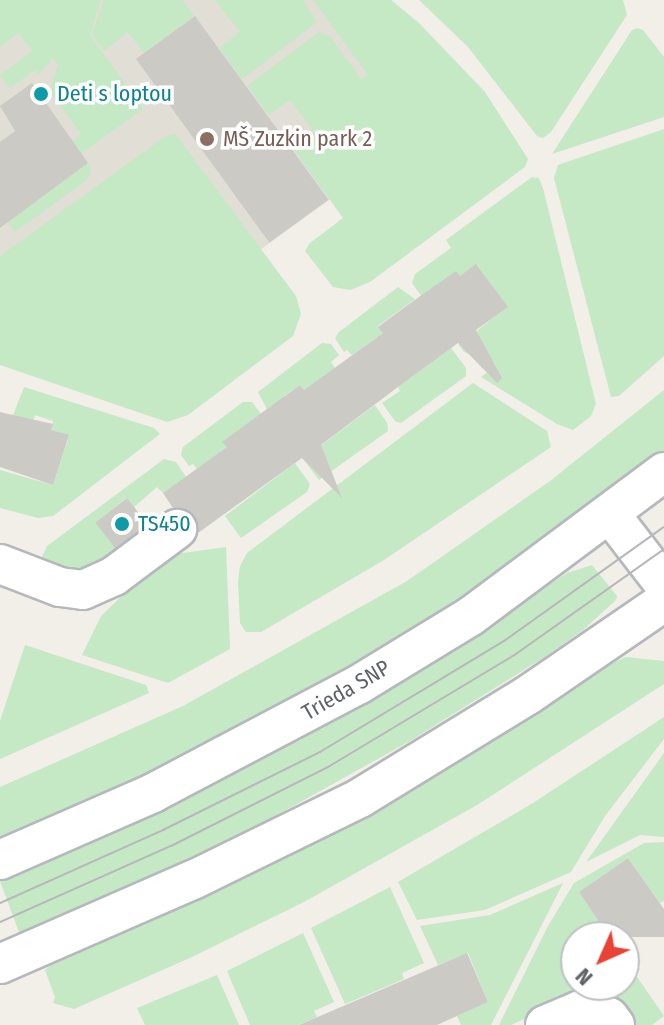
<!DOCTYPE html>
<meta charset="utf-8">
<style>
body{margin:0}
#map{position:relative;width:664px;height:1025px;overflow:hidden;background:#f1efe8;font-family:"Fira Sans Condensed",sans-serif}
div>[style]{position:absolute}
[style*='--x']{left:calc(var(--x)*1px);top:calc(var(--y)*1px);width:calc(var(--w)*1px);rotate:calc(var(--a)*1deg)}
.education>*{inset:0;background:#e1ded6}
.green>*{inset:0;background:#c5e8c5}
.building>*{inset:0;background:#cccac5;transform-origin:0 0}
.roads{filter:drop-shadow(2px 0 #b5b8bc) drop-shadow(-2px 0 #b5b8bc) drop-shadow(0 2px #b5b8bc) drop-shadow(0 -2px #b5b8bc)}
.minor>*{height:38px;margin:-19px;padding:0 19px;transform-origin:19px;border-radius:19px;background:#fff}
.tram>*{height:2px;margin:-1px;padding:0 1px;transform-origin:1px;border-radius:1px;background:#b6b7b8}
.dots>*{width:22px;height:22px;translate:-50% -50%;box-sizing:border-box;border:4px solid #fff;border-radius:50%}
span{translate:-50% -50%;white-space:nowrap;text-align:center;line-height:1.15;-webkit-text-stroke:7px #fff;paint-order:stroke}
.culture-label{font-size:22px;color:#0d838f}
.left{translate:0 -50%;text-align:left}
.education-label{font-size:22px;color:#785e54}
.street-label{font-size:22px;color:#5f6368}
.north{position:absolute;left:560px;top:921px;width:80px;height:80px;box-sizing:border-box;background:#fff;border:2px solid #bfc1c3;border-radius:50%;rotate:225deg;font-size:22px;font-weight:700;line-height:32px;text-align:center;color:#5f6368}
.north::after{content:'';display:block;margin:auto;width:28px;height:36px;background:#ea4335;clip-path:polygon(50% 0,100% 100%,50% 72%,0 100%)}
</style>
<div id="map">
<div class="education">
<div style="clip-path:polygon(0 0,332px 0,427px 129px,260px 250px,0 267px)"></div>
</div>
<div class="green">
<div style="clip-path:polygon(0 0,101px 0,90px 35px,143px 109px,81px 154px,72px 142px,81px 134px,50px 92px,58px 65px,53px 58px,39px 74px,35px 70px,10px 88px,0 75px,32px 51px,18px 33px,0 47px)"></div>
<div style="clip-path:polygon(104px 0,182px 0,194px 16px,144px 53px,128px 32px,104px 51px,92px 34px)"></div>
<div style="clip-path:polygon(215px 0,303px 0,317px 22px,242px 79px,219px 48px,240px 32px)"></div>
<div style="clip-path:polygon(313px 0,391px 0,419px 23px,485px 92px,528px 159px,525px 167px,370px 282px,350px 290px,333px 287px,305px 251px,310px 243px,343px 218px,293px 149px,315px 133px,290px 100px,269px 115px,247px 86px,319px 32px,330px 36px,361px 79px,368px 75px)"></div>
<div style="clip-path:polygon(419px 0,623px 0,627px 15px,551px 132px,543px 138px,537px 136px,468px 47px)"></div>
<div style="clip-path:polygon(637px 28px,643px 30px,664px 57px,664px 117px,552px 154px,632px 30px)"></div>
<div style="clip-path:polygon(664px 129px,664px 356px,619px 396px,611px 397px,554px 178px,558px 165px)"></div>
<div style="clip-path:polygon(175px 134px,296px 296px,301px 314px,293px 336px,188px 415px,167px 422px,0 365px,0 256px,166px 136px)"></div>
<div style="clip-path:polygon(88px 163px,91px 172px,87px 180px,15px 232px,8px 222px)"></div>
<div style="clip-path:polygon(532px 177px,539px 178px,543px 188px,596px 404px,591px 416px,573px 430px,557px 424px,481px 377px,496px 366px,464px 352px,459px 345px,507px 307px,477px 265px,460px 276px,456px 271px,425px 301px,412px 283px,415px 274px,451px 248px,446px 240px)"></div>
<div style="clip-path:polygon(398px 287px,415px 299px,378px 326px,383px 333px,352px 355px,347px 350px,344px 352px,335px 338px,339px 332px)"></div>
<div style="clip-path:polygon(322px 343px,331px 344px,339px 355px,331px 362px,335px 368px,304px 390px,300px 385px,284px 396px,270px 415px,258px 392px)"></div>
<div style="clip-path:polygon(451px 348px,466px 368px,466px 376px,401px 423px,395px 421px,382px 403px,400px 391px,398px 387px)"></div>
<div style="clip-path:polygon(473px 383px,547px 431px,551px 447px,384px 560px,261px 632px,246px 632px,240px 623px,238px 582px,240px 566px,247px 553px)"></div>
<div style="clip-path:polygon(24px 387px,154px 428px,160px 434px,53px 516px,38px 518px,0 508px,0 470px,53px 485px,69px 436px,51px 430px,53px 421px,35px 415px,33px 422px,13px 415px)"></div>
<div style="clip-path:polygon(664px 390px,664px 451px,508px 567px,338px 675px,153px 773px,34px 828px,0 839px,0 787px,183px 706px,407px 581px,550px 481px)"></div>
<div style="clip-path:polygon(243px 402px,252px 402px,261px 414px,223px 442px,227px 447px,197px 469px,193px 464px,189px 466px,181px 455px,183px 447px)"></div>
<div style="clip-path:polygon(375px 405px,387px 423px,388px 431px,319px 480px,303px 459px)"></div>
<div style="clip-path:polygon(164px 459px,176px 462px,186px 477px,163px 493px,157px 487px,134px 507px,126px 498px,96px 523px,117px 549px,148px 524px,154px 533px,135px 547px,78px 573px,41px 559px,47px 546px)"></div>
<div style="clip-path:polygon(295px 463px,310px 484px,307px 492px,241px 538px,225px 516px)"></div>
<div style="clip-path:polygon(226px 547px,230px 649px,168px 683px,82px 655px,101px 616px,132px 586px,176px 554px)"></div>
<div style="clip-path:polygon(592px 565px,617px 596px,616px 600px,583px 630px,546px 656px,410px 741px,250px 830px,20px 935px,0 881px,150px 816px,281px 749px,412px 674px,567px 573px)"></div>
<div style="clip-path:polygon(25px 645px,146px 685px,149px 693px,0 759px,0 721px)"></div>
<div style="clip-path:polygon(626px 657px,664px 661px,664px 684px,477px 805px,304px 902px,192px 957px,74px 1009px,53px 1003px,55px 997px,45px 970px,51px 965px,254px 874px,400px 795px,595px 671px)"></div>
<div style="clip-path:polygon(664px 717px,664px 739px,605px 816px,571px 872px,485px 910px,417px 920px,398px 882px,533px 803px)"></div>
<div style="clip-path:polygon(664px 753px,664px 837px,640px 835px,586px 862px)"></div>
<div style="clip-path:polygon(664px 842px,664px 901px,660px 903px,628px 858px,579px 892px,609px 937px,576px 937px,578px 985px,567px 999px,511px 1025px,499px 1025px,548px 926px,574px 883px,644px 843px)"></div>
<div style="clip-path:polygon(563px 883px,491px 1025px,461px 1025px,457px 1016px,488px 1002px,468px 953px,438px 965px,420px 926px,490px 915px)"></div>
<div style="clip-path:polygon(390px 887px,424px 963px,402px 973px,404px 979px,345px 1004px,311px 928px)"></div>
<div style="clip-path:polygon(303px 933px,334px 1002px,314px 1011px,317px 1017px,298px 1025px,250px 1025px,227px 971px)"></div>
<div style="clip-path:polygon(624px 958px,664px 1016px,652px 1025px,626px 1025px,598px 985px,624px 985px)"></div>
<div style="clip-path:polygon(217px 975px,239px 1025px,145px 1025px,137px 1008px)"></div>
</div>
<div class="building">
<div style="left:195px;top:16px;width:227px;height:73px;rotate:54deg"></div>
<div style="clip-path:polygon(32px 83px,88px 163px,0 228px,0 142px,15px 131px,0 106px)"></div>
<div style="clip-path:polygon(476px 264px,508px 307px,476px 330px,502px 378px,497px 383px,458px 343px,398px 387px,321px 445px,342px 498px,302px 458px,198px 533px,194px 515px,185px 509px,173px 508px,163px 493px,227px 447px,222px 442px,300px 385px,304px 390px,383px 333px,378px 327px,409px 304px,456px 271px,460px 276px)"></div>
<div style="clip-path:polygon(0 412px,53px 424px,51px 430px,69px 435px,53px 485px,0 467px)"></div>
<div style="left:127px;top:498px;width:33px;height:40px;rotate:52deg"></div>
<div style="clip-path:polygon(628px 858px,664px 909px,664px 937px,609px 937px,579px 892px)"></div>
<div style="clip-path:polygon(467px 953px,488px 1002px,437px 1025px,299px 1025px)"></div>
</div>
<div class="roads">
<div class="minor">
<div style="--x:610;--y:514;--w:88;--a:52.4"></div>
<div style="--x:0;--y:564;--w:64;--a:21"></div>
<div style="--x:60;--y:587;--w:23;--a:7"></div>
<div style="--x:83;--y:590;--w:34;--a:-24"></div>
<div style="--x:114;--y:576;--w:79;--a:-36.7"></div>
<div style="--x:0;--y:860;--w:167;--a:-23.6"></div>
<div style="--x:153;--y:793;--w:232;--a:-27.8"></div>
<div style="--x:358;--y:685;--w:132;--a:-31.4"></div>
<div style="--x:471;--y:616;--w:241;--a:-36.7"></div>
<div style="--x:0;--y:964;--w:213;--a:-23.6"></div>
<div style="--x:195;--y:879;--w:184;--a:-26.1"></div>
<div style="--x:360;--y:798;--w:197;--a:-31.5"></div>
<div style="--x:528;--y:695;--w:165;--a:-34.4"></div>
<div style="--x:545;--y:1025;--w:38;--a:-23"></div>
<div style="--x:580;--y:1010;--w:30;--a:14"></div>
<div style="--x:609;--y:1017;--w:10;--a:53"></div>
</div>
</div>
<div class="tram">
<div style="--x:0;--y:903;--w:179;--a:-24.1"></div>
<div style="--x:163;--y:830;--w:175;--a:-26.4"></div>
<div style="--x:320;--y:752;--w:215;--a:-31.1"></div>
<div style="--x:504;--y:641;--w:196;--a:-35.5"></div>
<div style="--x:0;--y:922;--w:187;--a:-24"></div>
<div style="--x:171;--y:846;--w:176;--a:-26.7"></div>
<div style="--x:328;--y:767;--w:216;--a:-31"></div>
<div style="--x:513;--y:656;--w:185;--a:-35.3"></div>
</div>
<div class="dots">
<div style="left:41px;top:94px;background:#0f9aa8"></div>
<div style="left:207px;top:139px;background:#8d6e63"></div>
<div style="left:122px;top:524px;background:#0f9aa8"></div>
</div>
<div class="culture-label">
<span class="left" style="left:57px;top:94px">Deti s loptou</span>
<span class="left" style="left:138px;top:524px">TS450</span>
</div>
<div class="education-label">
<span class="left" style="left:223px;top:139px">MŠ Zuzkin park 2</span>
</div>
<div class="street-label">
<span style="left:346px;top:690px;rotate:-30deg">Trieda SNP</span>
</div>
<div class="north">N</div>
</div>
